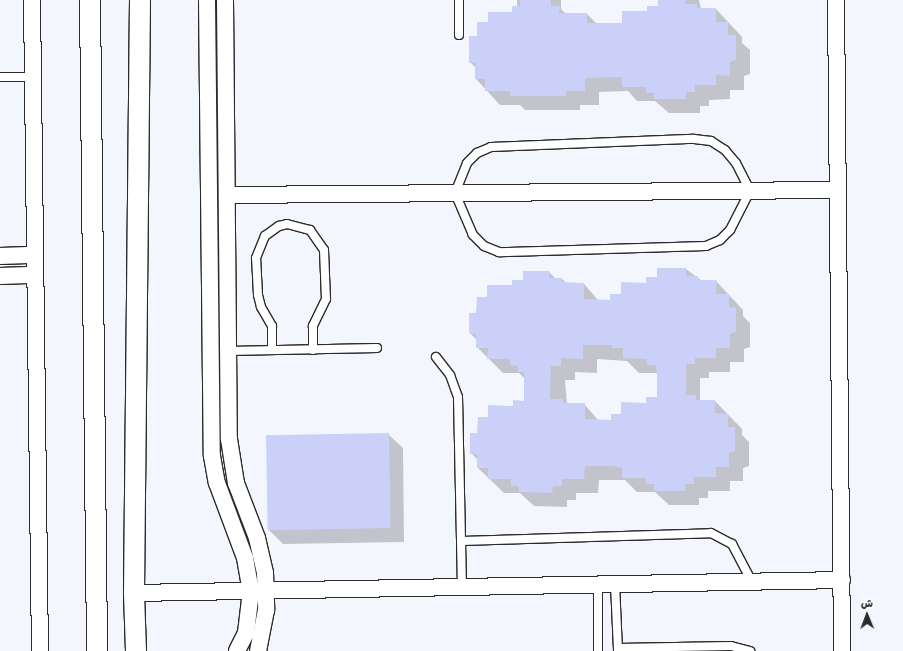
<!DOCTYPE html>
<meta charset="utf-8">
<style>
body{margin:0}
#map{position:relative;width:903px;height:651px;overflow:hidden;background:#f4f6fe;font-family:Caveat,"Playpen Sans Arabic",sans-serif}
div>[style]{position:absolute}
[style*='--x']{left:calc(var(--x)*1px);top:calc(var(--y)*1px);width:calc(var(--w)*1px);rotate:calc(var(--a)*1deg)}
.shadow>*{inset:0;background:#0003}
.building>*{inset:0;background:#cad0f8;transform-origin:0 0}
.roads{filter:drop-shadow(1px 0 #2b2b2b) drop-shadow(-1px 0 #2b2b2b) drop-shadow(0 1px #2b2b2b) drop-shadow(0 -1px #2b2b2b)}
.service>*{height:8px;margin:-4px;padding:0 4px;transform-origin:4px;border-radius:4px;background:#fff}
.minor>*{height:16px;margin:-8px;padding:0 8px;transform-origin:8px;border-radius:8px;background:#fff}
.tertiary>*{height:20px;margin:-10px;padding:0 10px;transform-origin:10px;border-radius:10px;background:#fff}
span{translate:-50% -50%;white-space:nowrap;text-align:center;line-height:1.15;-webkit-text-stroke:3px #fff;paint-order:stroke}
.north{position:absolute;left:847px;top:595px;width:40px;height:40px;-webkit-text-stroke:3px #fff;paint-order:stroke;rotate:359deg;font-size:11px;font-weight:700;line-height:16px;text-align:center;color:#2b2b2b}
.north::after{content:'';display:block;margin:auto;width:14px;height:18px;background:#2b2b2b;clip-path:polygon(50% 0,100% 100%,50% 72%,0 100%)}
</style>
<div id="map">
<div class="shadow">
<div style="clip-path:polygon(517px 0,561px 0,561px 9px,566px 14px,587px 14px,597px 24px,623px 24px,659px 7px,659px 0,699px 0,701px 9px,716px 9px,742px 37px,742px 43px,750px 50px,750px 74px,744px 76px,744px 90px,730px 90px,730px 99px,709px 100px,709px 106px,700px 106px,700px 113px,669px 113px,655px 101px,637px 101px,628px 91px,599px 92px,599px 105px,580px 105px,580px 110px,525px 110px,520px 105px,500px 105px,476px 79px,476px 68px,470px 62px,478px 37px,489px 23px,513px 13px,517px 7px)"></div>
<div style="clip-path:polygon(evenodd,686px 269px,702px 281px,716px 281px,743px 310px,743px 316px,750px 323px,750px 347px,744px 349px,744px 362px,730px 362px,730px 372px,709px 372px,709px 378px,700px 378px,700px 401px,715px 401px,742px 429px,742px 435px,749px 442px,749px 466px,743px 468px,743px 481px,730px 481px,730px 491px,708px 491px,708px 498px,699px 498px,699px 505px,669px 505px,655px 492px,637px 492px,625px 480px,599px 480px,598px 493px,576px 493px,576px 500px,567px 500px,567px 507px,534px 506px,520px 493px,504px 493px,478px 468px,478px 460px,471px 453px,478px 434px,489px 418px,525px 402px,525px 379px,519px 373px,503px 373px,477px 347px,477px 340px,470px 333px,488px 298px,549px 272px,556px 279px,562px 279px,566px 283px,584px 284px,598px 300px,611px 301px,658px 278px,686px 269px,597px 359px,627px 361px,639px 373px,657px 373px,658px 398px,612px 421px,599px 421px,584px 404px,567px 404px,565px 380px,575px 380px,575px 372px,597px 373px,597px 359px)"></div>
<div style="clip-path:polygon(388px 434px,403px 448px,404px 542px,283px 544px,268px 529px)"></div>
</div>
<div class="building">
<div style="clip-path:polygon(520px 0,551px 0,551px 6px,560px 6px,559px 13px,587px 13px,587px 23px,622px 23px,622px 11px,647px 11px,647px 6px,658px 6px,658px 0,685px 0,685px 4px,697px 4px,697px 8px,716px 8px,716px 22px,728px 22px,728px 35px,736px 35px,736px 60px,730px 62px,730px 76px,716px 75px,716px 85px,695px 85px,695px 92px,686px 92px,686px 99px,654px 99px,654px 93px,646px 93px,646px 87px,622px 87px,622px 77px,585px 78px,585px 91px,566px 91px,566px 96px,510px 96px,510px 91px,485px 91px,485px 79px,475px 79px,475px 63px,469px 63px,469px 36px,477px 36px,477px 22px,488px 22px,488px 12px,512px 12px,512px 6px,520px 6px)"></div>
<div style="clip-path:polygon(evenodd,657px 268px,686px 268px,686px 276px,698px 276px,698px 280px,717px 280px,716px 294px,729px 294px,729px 307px,736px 308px,736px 332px,730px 334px,730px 348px,716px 348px,716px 358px,695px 358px,695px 364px,686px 364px,686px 395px,696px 395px,696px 400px,715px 400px,715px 413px,728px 414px,728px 427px,735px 427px,735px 451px,729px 453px,729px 467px,716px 467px,716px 477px,694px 477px,694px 484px,685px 484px,685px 491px,654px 491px,654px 484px,646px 484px,645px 478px,622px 478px,622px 468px,611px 466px,585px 466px,584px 479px,562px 479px,562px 486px,553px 486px,552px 493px,519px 492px,519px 486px,511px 486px,511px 479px,488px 479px,488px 468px,477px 468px,477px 454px,470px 454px,470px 433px,477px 433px,478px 417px,488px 417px,488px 405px,513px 406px,513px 400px,524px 401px,524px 372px,518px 372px,518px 366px,510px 365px,510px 359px,487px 359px,488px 348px,476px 348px,476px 334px,469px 333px,469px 313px,476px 313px,477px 297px,487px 297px,487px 285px,512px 285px,512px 280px,523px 280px,523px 271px,549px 271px,549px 278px,562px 278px,562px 282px,584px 283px,584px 299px,610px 300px,610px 294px,621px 294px,621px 282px,646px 283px,646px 277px,657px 277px,657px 268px,583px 345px,612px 345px,612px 348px,623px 348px,623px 358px,647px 359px,647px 365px,655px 365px,657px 371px,657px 397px,646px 397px,646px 403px,621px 402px,621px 414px,611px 414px,611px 420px,585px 419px,585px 403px,563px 403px,563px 399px,550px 399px,551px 366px,561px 366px,561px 358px,583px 359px,583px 345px)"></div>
<div style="left:389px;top:433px;width:95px;height:123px;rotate:89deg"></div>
</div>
<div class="roads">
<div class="service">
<div style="--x:459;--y:35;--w:35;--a:-90"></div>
<div style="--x:0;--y:77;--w:33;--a:0"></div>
<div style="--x:694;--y:139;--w:17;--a:7"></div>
<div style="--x:711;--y:141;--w:17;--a:33"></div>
<div style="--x:725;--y:150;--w:17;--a:50"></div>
<div style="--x:736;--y:163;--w:31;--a:63"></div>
<div style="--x:750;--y:191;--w:44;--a:117.1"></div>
<div style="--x:730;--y:230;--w:14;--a:135"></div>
<div style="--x:720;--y:240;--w:15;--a:157"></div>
<div style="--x:706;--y:246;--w:207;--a:178.3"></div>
<div style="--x:499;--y:252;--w:16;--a:-158"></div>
<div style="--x:484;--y:246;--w:16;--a:-135"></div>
<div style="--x:473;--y:235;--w:46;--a:-113.2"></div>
<div style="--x:455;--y:193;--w:32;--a:-68"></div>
<div style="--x:467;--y:163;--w:14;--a:-45"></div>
<div style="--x:477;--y:153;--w:15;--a:-23"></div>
<div style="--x:491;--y:147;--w:203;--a:-2.3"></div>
<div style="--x:272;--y:350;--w:24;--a:-90"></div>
<div style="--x:272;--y:326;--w:22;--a:-120"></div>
<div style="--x:261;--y:307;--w:12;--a:-104"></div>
<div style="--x:258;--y:295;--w:37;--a:-93"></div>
<div style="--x:256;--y:258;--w:24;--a:-68"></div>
<div style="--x:265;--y:236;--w:17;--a:-36"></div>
<div style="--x:279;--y:226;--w:8;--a:-14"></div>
<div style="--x:287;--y:224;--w:24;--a:15"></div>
<div style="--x:310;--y:230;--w:24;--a:55"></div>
<div style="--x:324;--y:250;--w:49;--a:87.7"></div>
<div style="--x:326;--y:299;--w:30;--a:116"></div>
<div style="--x:313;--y:326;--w:24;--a:90"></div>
<div style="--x:228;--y:351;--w:149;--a:-1.2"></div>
<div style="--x:436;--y:357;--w:23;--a:52"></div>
<div style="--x:450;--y:375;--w:23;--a:70"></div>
<div style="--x:458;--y:397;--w:190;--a:88.8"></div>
<div style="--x:462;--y:541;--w:249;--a:-1.8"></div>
<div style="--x:711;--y:533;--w:24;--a:28"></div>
<div style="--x:732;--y:544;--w:43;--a:62.2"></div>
<div style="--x:615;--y:584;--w:67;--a:87.4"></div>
<div style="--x:598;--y:585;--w:66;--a:90"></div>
<div style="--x:618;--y:648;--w:113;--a:-1"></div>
<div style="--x:731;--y:646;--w:20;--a:15"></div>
</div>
<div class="minor">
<div style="--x:32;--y:0;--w:651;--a:89.3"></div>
<div style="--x:207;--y:0;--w:456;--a:89.4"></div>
<div style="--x:212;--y:456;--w:27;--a:80"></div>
<div style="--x:217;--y:483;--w:80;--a:69.5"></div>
<div style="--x:245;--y:558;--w:34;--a:80"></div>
<div style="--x:251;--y:591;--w:42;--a:96.8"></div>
<div style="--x:246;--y:633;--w:20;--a:117"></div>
<div style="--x:225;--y:0;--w:439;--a:89.5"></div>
<div style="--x:229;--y:439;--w:45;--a:81"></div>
<div style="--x:236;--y:483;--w:59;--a:69.1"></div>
<div style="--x:257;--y:538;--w:36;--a:77"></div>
<div style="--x:265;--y:573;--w:37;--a:88"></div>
<div style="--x:266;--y:610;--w:42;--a:101"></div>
<div style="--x:836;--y:0;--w:651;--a:89.47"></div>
<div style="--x:227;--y:195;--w:611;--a:-0.47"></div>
<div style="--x:0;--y:256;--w:35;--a:-2"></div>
<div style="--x:0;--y:276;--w:35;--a:-2"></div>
<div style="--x:134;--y:593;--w:708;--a:-1.05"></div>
</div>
<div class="tertiary">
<div style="--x:90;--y:0;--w:651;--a:89.38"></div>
<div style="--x:136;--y:651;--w:58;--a:-92"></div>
<div style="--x:134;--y:593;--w:593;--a:-89.42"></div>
</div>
</div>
<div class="north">ش</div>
</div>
